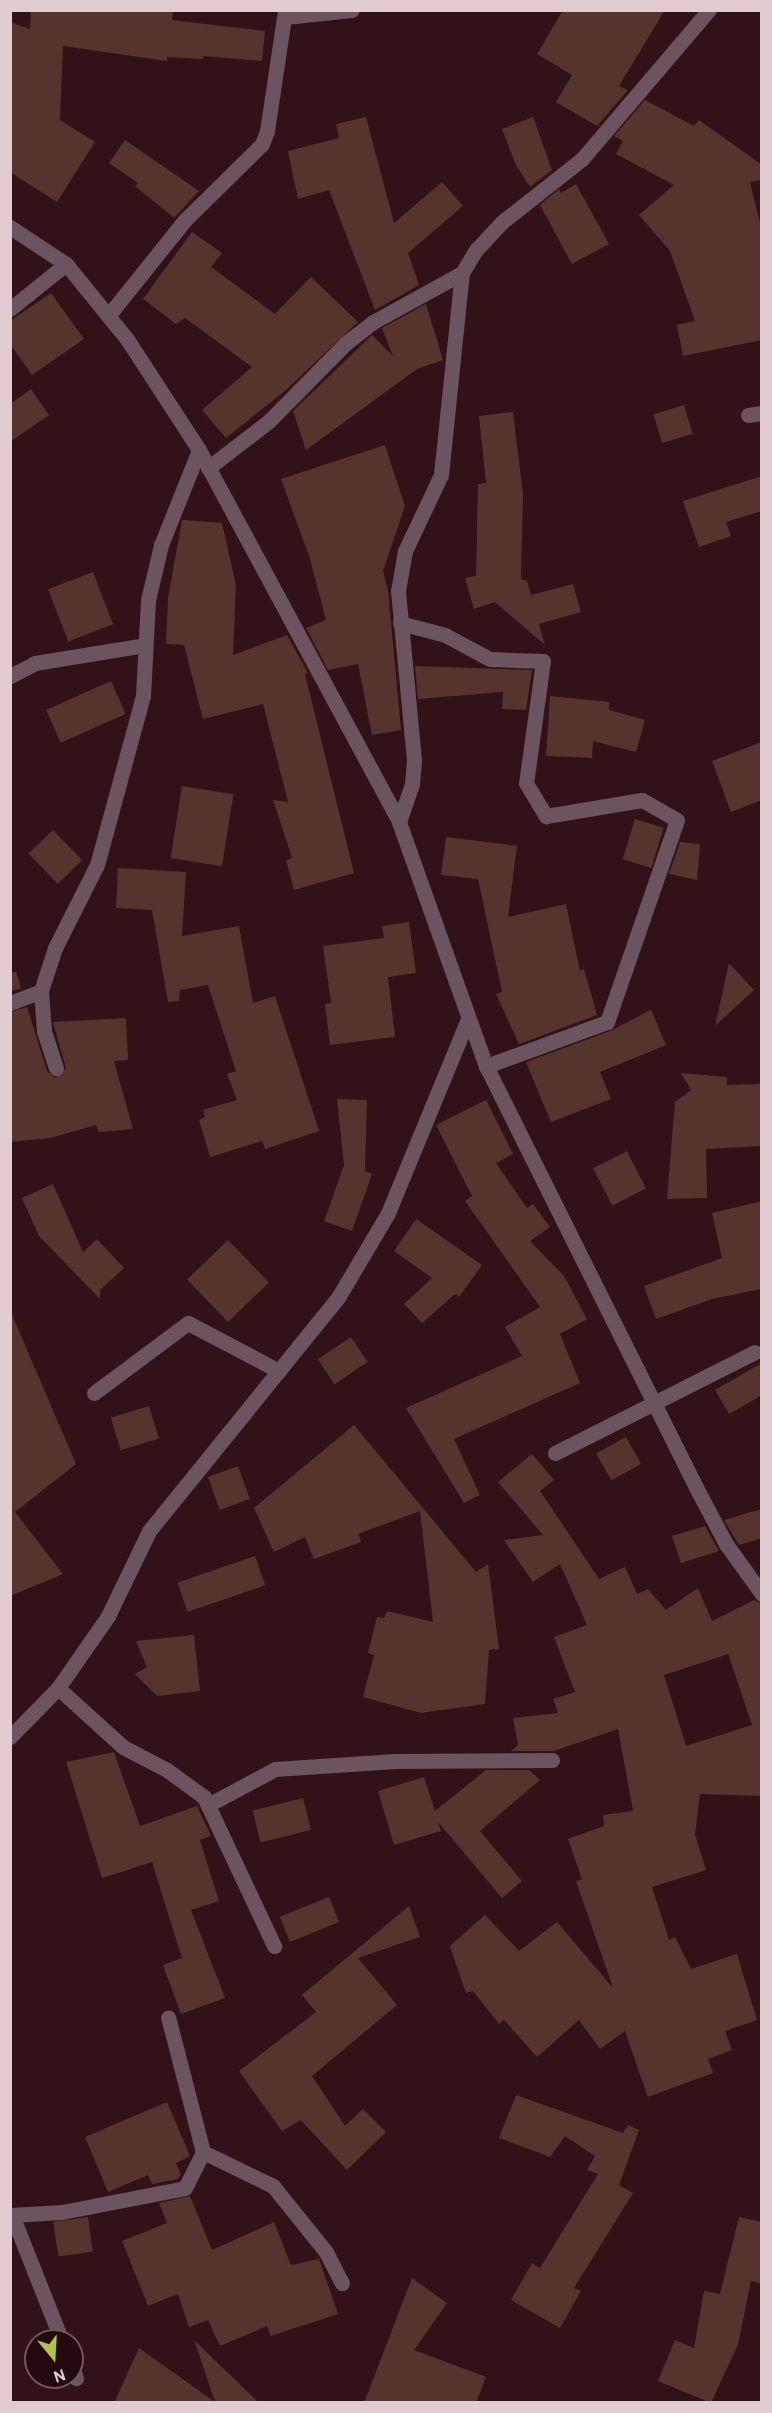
<!DOCTYPE html>
<style>
body{margin:0}
#map{position:relative;width:772px;height:2413px;overflow:hidden;background:#301218;font-family:Overpass,sans-serif}
div>[style]{position:absolute}
[style*='--x']{left:calc(var(--x)*1px);top:calc(var(--y)*1px);width:calc(var(--w)*1px);rotate:calc(var(--a)*1deg)}
.building>*{inset:0;background:#55342e;transform-origin:0 0}
.minor>*{height:15px;margin:-7.5px;padding:0 7.5px;transform-origin:7.5px;border-radius:7.5px;background:#6b535f}
span{translate:-50% -50%;white-space:nowrap;text-align:center;line-height:1.15;-webkit-text-stroke:4.5px #250910;paint-order:stroke}
.frame{position:absolute;inset:0;border:12px solid #e2cccf;pointer-events:none}
.north{position:absolute;left:24px;top:2329px;width:60px;height:60px;box-sizing:border-box;background:#250910;border:2px solid #71575c;border-radius:50%;rotate:162deg;font-size:16px;font-weight:700;line-height:24px;text-align:center;color:#e2cccf}
.north::after{content:'';display:block;margin:auto;width:21px;height:27px;background:#b3c24b;clip-path:polygon(50% 0,100% 100%,50% 72%,0 100%)}
</style>
<div id="map">
<div class="building">
<div style="clip-path:polygon(31px 10px,159px 10px,173px 12px,172px 20px,265px 31px,262px 61px,204px 56px,203px 59px,167px 57px,167px 61px,63px 46px,60px 120px,95px 142px,57px 202px,10px 172px,10px 22px,30px 29px)"></div>
<div style="clip-path:polygon(563px 10px,665px 10px,619px 86px,628px 90px,597px 126px,556px 102px,572px 75px,537px 54px)"></div>
<div style="clip-path:polygon(645px 100px,694px 126px,699px 120px,762px 165px,762px 180px,750px 182px,762px 231px,762px 340px,683px 356px,677px 325px,695px 321px,670px 251px,639px 215px,674px 185px,616px 154px,623px 141px,614px 136px)"></div>
<div style="clip-path:polygon(366px 117px,394px 223px,442px 182px,463px 206px,408px 253px,419px 285px,375px 310px,329px 190px,298px 199px,288px 151px,339px 138px,336px 124px)"></div>
<div style="clip-path:polygon(533px 117px,552px 170px,530px 187px,516px 165px,502px 129px)"></div>
<div style="clip-path:polygon(125px 140px,199px 191px,174px 218px,135px 186px,138px 183px,109px 163px)"></div>
<div style="clip-path:polygon(576px 184px,609px 244px,572px 264px,540px 205px,559px 189px,561px 193px)"></div>
<div style="clip-path:polygon(192px 232px,222px 253px,211px 267px,275px 314px,311px 277px,358px 322px,286px 390px,226px 438px,202px 410px,252px 367px,185px 318px,176px 324px,143px 299px)"></div>
<div style="clip-path:polygon(51px 293px,84px 339px,32px 375px,10px 344px,10px 321px)"></div>
<div style="clip-path:polygon(426px 304px,443px 360px,417px 369px,306px 450px,293px 411px,372px 335px,393px 356px,382px 328px)"></div>
<div style="clip-path:polygon(31px 389px,49px 415px,10px 442px,10px 404px)"></div>
<div style="left:684px;top:405px;width:30px;height:32px;rotate:73deg"></div>
<div style="clip-path:polygon(513px 412px,523px 494px,521px 579px,527px 581px,531px 595px,573px 584px,581px 612px,539px 624px,545px 645px,495px 602px,474px 609px,465px 578px,476px 576px,478px 484px,486px 483px,479px 416px)"></div>
<div style="clip-path:polygon(385px 445px,405px 506px,383px 571px,388px 590px,401px 730px,372px 735px,358px 664px,328px 670px,306px 628px,326px 620px,310px 559px,281px 479px)"></div>
<div style="clip-path:polygon(762px 476px,762px 511px,726px 522px,731px 536px,699px 547px,683px 501px)"></div>
<div style="clip-path:polygon(182px 520px,222px 523px,236px 585px,233px 655px,287px 635px,308px 673px,305px 674px,354px 873px,294px 890px,286px 860px,292px 858px,273px 800px,288px 802px,263px 704px,203px 719px,184px 645px,166px 644px,168px 598px)"></div>
<div style="left:93px;top:572px;width:56px;height:48px;rotate:69deg"></div>
<div style="clip-path:polygon(415px 666px,532px 670px,526px 710px,502px 709px,503px 692px,418px 699px)"></div>
<div style="left:111px;top:681px;width:36px;height:71px;rotate:66deg"></div>
<div style="clip-path:polygon(550px 696px,609px 702px,609px 710px,645px 720px,636px 752px,593px 741px,592px 758px,546px 756px)"></div>
<div style="clip-path:polygon(762px 742px,762px 800px,731px 812px,712px 761px)"></div>
<div style="left:182px;top:786px;width:52px;height:73px;rotate:9deg"></div>
<div style="left:635px;top:819px;width:30px;height:42px;rotate:17deg"></div>
<div style="left:53px;top:830px;width:42px;height:34px;rotate:46deg"></div>
<div style="clip-path:polygon(446px 837px,517px 846px,508px 917px,566px 904px,580px 971px,584px 969px,597px 1015px,519px 1044px,496px 994px,502px 992px,478px 879px,441px 875px)"></div>
<div style="clip-path:polygon(680px 842px,700px 844px,697px 880px,669px 874px)"></div>
<div style="clip-path:polygon(118px 868px,186px 872px,182px 936px,239px 926px,253px 1003px,275px 996px,319px 1131px,265px 1149px,262px 1141px,210px 1157px,199px 1120px,205px 1117px,203px 1110px,237px 1100px,227px 1074px,236px 1071px,208px 985px,180px 990px,179px 1001px,168px 1002px,152px 910px,116px 908px)"></div>
<div style="clip-path:polygon(409px 922px,416px 973px,388px 977px,395px 1037px,330px 1045px,325px 1004px,331px 1003px,323px 946px,384px 938px,382px 926px)"></div>
<div style="clip-path:polygon(729px 963px,754px 990px,715px 1026px)"></div>
<div style="clip-path:polygon(16px 972px,21px 988px,10px 992px,10px 973px)"></div>
<div style="clip-path:polygon(27px 1007px,47px 1071px,55px 1078px,66px 1069px,53px 1022px,126px 1018px,128px 1060px,114px 1061px,133px 1129px,99px 1132px,96px 1125px,50px 1138px,10px 1142px,10px 1012px)"></div>
<div style="clip-path:polygon(651px 1010px,666px 1045px,600px 1072px,611px 1099px,551px 1122px,526px 1062px,610px 1031px)"></div>
<div style="clip-path:polygon(681px 1073px,727px 1077px,727px 1085px,762px 1084px,762px 1146px,706px 1149px,707px 1198px,667px 1199px,675px 1102px,691px 1090px)"></div>
<div style="clip-path:polygon(337px 1099px,367px 1100px,365px 1171px,372px 1174px,352px 1231px,324px 1221px,344px 1165px)"></div>
<div style="clip-path:polygon(486px 1100px,513px 1154px,496px 1163px,527px 1208px,533px 1204px,550px 1227px,530px 1241px,564px 1276px,587px 1319px,560px 1334px,580px 1383px,454px 1439px,480px 1495px,464px 1503px,406px 1408px,522px 1356px,505px 1327px,540px 1307px,465px 1201px,472px 1196px,436px 1125px)"></div>
<div style="left:627px;top:1151px;width:42px;height:38px;rotate:63deg"></div>
<div style="clip-path:polygon(53px 1184px,83px 1252px,97px 1239px,124px 1268px,100px 1290px,100px 1299px,39px 1236px,22px 1198px)"></div>
<div style="clip-path:polygon(762px 1201px,762px 1289px,712px 1299px,656px 1319px,644px 1286px,722px 1258px,712px 1213px)"></div>
<div style="clip-path:polygon(416px 1219px,482px 1265px,459px 1297px,455px 1294px,422px 1323px,404px 1304px,432px 1278px,394px 1251px)"></div>
<div style="left:228px;top:1240px;width:59px;height:57px;rotate:46deg"></div>
<div style="clip-path:polygon(10px 1310px,76px 1464px,15px 1512px,63px 1574px,10px 1596px)"></div>
<div style="left:351px;top:1337px;width:30px;height:40px;rotate:56deg"></div>
<div style="clip-path:polygon(762px 1363px,762px 1395px,729px 1414px,715px 1390px)"></div>
<div style="left:149px;top:1406px;width:34px;height:40px;rotate:73deg"></div>
<div style="clip-path:polygon(354px 1425px,476px 1572px,488px 1564px,499px 1649px,489px 1650px,485px 1704px,421px 1713px,363px 1697px,374px 1655px,368px 1653px,377px 1617px,384px 1618px,387px 1611px,433px 1622px,420px 1511px,358px 1534px,361px 1542px,314px 1559px,305px 1537px,274px 1552px,254px 1508px)"></div>
<div style="left:626px;top:1437px;width:31px;height:34px;rotate:61deg"></div>
<div style="clip-path:polygon(evenodd,532px 1454px,554px 1480px,540px 1491px,599px 1579px,625px 1567px,637px 1594px,648px 1589px,666px 1610px,698px 1588px,712px 1621px,754px 1600px,762px 1604px,762px 1796px,700px 1794px,695px 1835px,706px 1870px,652px 1887px,669px 1940px,675px 1937px,691px 1969px,737px 1954px,757px 2020px,725px 2031px,732px 2050px,708px 2059px,713px 2073px,648px 2097px,625px 2031px,600px 2049px,579px 2020px,537px 2057px,504px 2020px,499px 2024px,473px 1991px,466px 1993px,450px 1946px,485px 1915px,519px 1951px,557px 1922px,613px 1988px,576px 1881px,582px 1879px,568px 1839px,604px 1826px,603px 1815px,633px 1811px,618px 1729px,554px 1751px,511px 1751px,518px 1745px,513px 1718px,558px 1713px,553px 1699px,575px 1692px,554px 1637px,587px 1625px,560px 1564px,533px 1582px,504px 1540px,543px 1535px,498px 1482px,532px 1454px,728px 1654px,752px 1725px,686px 1746px,664px 1675px,728px 1654px)"></div>
<div style="left:238px;top:1466px;width:35px;height:32px;rotate:70deg"></div>
<div style="clip-path:polygon(762px 1509px,762px 1538px,739px 1545px,724px 1520px)"></div>
<div style="clip-path:polygon(705px 1526px,719px 1551px,681px 1563px,672px 1536px)"></div>
<div style="left:255px;top:1556px;width:31px;height:82px;rotate:71deg"></div>
<div style="clip-path:polygon(194px 1635px,200px 1691px,157px 1696px,135px 1674px,147px 1667px,136px 1641px)"></div>
<div style="clip-path:polygon(114px 1752px,140px 1826px,197px 1806px,211px 1836px,200px 1840px,219px 1901px,191px 1910px,225px 1998px,181px 2014px,163px 1965px,182px 1958px,152px 1862px,102px 1878px,66px 1762px)"></div>
<div style="clip-path:polygon(486px 1770px,529px 1770px,540px 1780px,480px 1831px,522px 1881px,502px 1898px,438px 1822px,441px 1831px,394px 1845px,378px 1791px,424px 1777px,435px 1811px)"></div>
<div style="left:303px;top:1798px;width:33px;height:52px;rotate:76deg"></div>
<div style="left:329px;top:1897px;width:27px;height:53px;rotate:68deg"></div>
<div style="clip-path:polygon(409px 1906px,420px 1937px,358px 1958px,397px 2005px,312px 2076px,345px 2126px,363px 2109px,386px 2132px,347px 2170px,301px 2120px,282px 2131px,239px 2071px,316px 2012px,302px 1995px)"></div>
<div style="clip-path:polygon(516px 2095px,623px 2133px,628px 2125px,639px 2130px,619px 2185px,633px 2193px,574px 2288px,581px 2291px,560px 2328px,511px 2300px,532px 2263px,540px 2268px,598px 2174px,587px 2170px,595px 2156px,565px 2136px,550px 2157px,499px 2138px)"></div>
<div style="clip-path:polygon(167px 2102px,190px 2156px,176px 2163px,181px 2174px,178px 2179px,152px 2184px,148px 2175px,108px 2192px,85px 2137px)"></div>
<div style="clip-path:polygon(190px 2196px,212px 2250px,274px 2222px,291px 2265px,319px 2259px,338px 2314px,271px 2336px,267px 2326px,220px 2346px,208px 2320px,189px 2327px,178px 2294px,148px 2306px,122px 2241px,167px 2223px,159px 2203px)"></div>
<div style="left:88px;top:2217px;width:35px;height:35px;rotate:82deg"></div>
<div style="clip-path:polygon(739px 2217px,762px 2222px,762px 2284px,751px 2281px,738px 2345px,711px 2403px,658px 2381px,675px 2340px,694px 2348px,704px 2291px,720px 2294px)"></div>
<div style="clip-path:polygon(412px 2278px,447px 2303px,414px 2350px,486px 2377px,476px 2403px,364px 2403px)"></div>
<div style="clip-path:polygon(194px 2340px,259px 2403px,114px 2403px,139px 2348px,215px 2402px)"></div>
</div>
<div class="minor">
<div style="--x:285;--y:17;--w:67;--a:-6"></div>
<div style="--x:10;--y:227;--w:67;--a:33.5"></div>
<div style="--x:66;--y:264;--w:97;--a:50.9"></div>
<div style="--x:127;--y:339;--w:132;--a:57"></div>
<div style="--x:199;--y:450;--w:422;--a:61.7"></div>
<div style="--x:399;--y:822;--w:259;--a:70.4"></div>
<div style="--x:486;--y:1066;--w:477;--a:63.5"></div>
<div style="--x:699;--y:1493;--w:58;--a:62.1"></div>
<div style="--x:726;--y:1544;--w:62;--a:54.2"></div>
<div style="--x:10;--y:309;--w:72;--a:-38.8"></div>
<div style="--x:108;--y:316;--w:123;--a:-51.3"></div>
<div style="--x:185;--y:220;--w:108;--a:-44.6"></div>
<div style="--x:262;--y:144;--w:14;--a:-69"></div>
<div style="--x:267;--y:131;--w:122;--a:-81.5"></div>
<div style="--x:748;--y:415;--w:14;--a:-8"></div>
<div style="--x:208;--y:468;--w:77;--a:-37.6"></div>
<div style="--x:269;--y:421;--w:110;--a:-45.4"></div>
<div style="--x:346;--y:343;--w:34;--a:-38"></div>
<div style="--x:373;--y:322;--w:102;--a:-28.8"></div>
<div style="--x:400;--y:623;--w:47;--a:14.9"></div>
<div style="--x:445;--y:635;--w:51;--a:28.1"></div>
<div style="--x:490;--y:659;--w:53;--a:2.2"></div>
<div style="--x:543;--y:661;--w:123;--a:97.9"></div>
<div style="--x:526;--y:783;--w:39;--a:59"></div>
<div style="--x:546;--y:816;--w:97;--a:-9.5"></div>
<div style="--x:642;--y:800;--w:40;--a:29.7"></div>
<div style="--x:677;--y:820;--w:214;--a:109.1"></div>
<div style="--x:607;--y:1022;--w:129;--a:160"></div>
<div style="--x:10;--y:676;--w:28;--a:-27"></div>
<div style="--x:35;--y:663;--w:111;--a:-9.3"></div>
<div style="--x:399;--y:822;--w:40;--a:-71.1"></div>
<div style="--x:412;--y:784;--w:24;--a:-85"></div>
<div style="--x:414;--y:760;--w:170;--a:-95.4"></div>
<div style="--x:398;--y:591;--w:41;--a:-80.1"></div>
<div style="--x:405;--y:551;--w:84;--a:-64.7"></div>
<div style="--x:441;--y:475;--w:203;--a:-84.1"></div>
<div style="--x:462;--y:273;--w:27;--a:-59"></div>
<div style="--x:476;--y:250;--w:38;--a:-47"></div>
<div style="--x:502;--y:222;--w:102;--a:-38.2"></div>
<div style="--x:582;--y:159;--w:196;--a:-49.6"></div>
<div style="--x:10;--y:1003;--w:33;--a:-21"></div>
<div style="--x:56;--y:1068;--w:39;--a:-108"></div>
<div style="--x:44;--y:1031;--w:40;--a:-94.3"></div>
<div style="--x:41;--y:991;--w:45;--a:-72"></div>
<div style="--x:55;--y:948;--w:93;--a:-63.2"></div>
<div style="--x:97;--y:865;--w:175;--a:-74.8"></div>
<div style="--x:143;--y:696;--w:96;--a:-87"></div>
<div style="--x:148;--y:600;--w:57;--a:-76.7"></div>
<div style="--x:161;--y:545;--w:102;--a:-68.2"></div>
<div style="--x:94;--y:1393;--w:117;--a:-36.7"></div>
<div style="--x:188;--y:1323;--w:103;--a:27.8"></div>
<div style="--x:555;--y:1453;--w:224;--a:-26.8"></div>
<div style="--x:58;--y:1688;--w:88;--a:42.2"></div>
<div style="--x:123;--y:1747;--w:50;--a:27.6"></div>
<div style="--x:167;--y:1770;--w:46;--a:36.1"></div>
<div style="--x:204;--y:1797;--w:165;--a:64.8"></div>
<div style="--x:10;--y:1737;--w:69;--a:-45.6"></div>
<div style="--x:58;--y:1688;--w:88;--a:-55.2"></div>
<div style="--x:108;--y:1616;--w:94;--a:-64.2"></div>
<div style="--x:149;--y:1531;--w:302;--a:-51"></div>
<div style="--x:339;--y:1296;--w:96;--a:-59.4"></div>
<div style="--x:388;--y:1213;--w:210;--a:-67.6"></div>
<div style="--x:208;--y:1805;--w:76;--a:-28.2"></div>
<div style="--x:275;--y:1769;--w:120;--a:-3.8"></div>
<div style="--x:395;--y:1761;--w:157;--a:-0.4"></div>
<div style="--x:203;--y:2152;--w:78;--a:25.9"></div>
<div style="--x:273;--y:2186;--w:85;--a:51.2"></div>
<div style="--x:326;--y:2252;--w:35;--a:63"></div>
<div style="--x:10;--y:2215;--w:52;--a:-3.3"></div>
<div style="--x:62;--y:2212;--w:125;--a:-11"></div>
<div style="--x:185;--y:2188;--w:40;--a:-63.4"></div>
<div style="--x:203;--y:2152;--w:139;--a:-104.5"></div>
<div style="--x:12;--y:2215;--w:136;--a:68.4"></div>
<div style="--x:72;--y:2367;--w:12;--a:70"></div>
</div>
<div class="frame"></div>
<div class="north">N</div>
</div>
